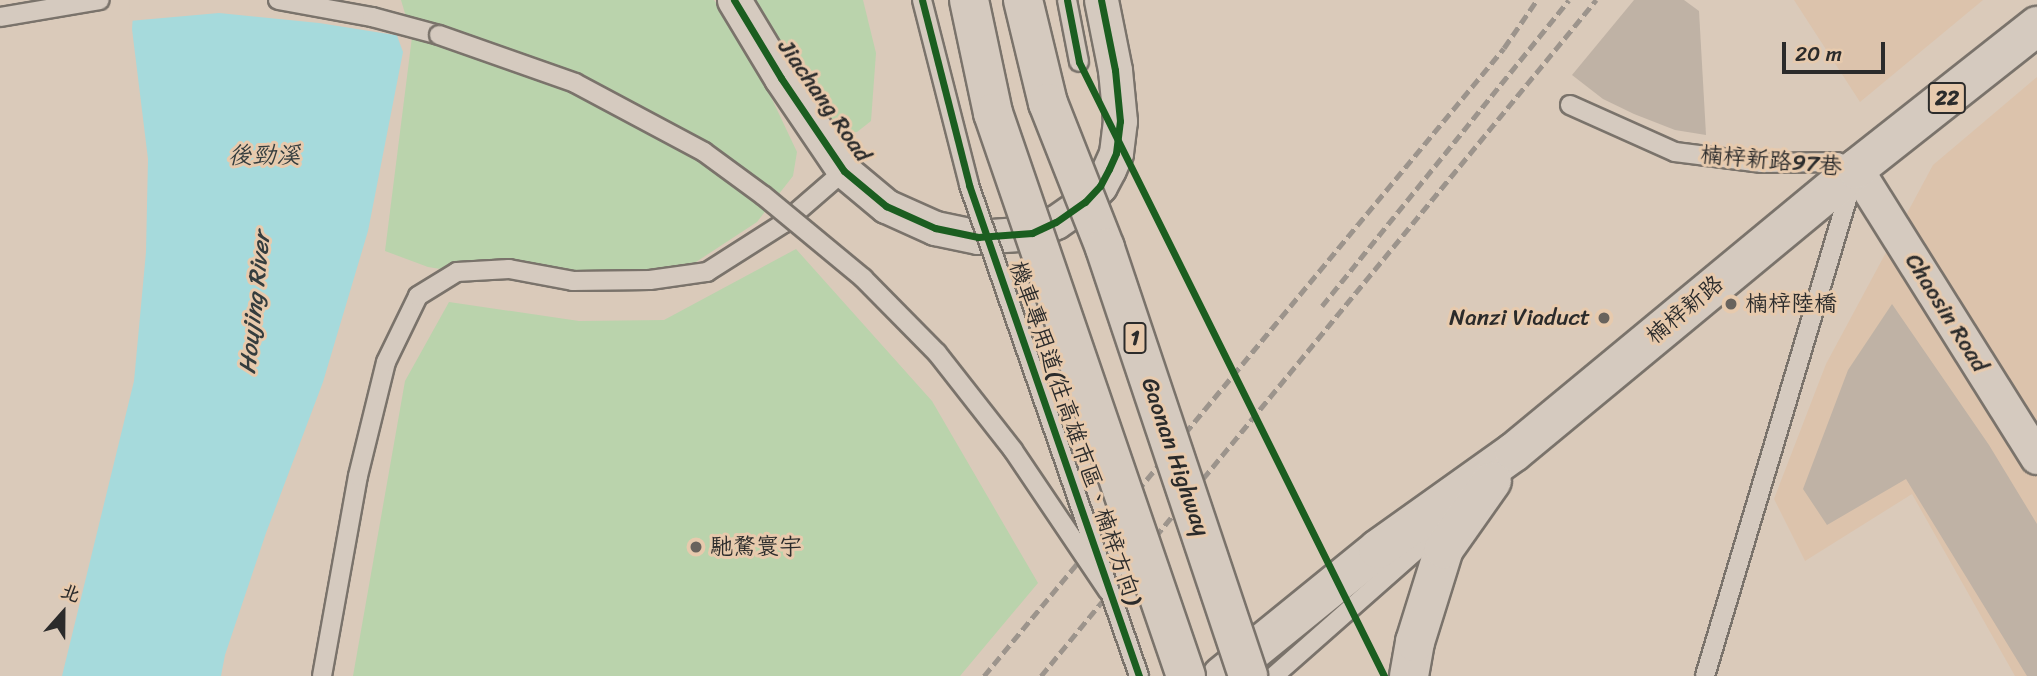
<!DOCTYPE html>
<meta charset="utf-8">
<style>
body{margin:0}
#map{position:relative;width:2037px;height:676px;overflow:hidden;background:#dacaba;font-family:Sriracha,"LXGW WenKai TC",sans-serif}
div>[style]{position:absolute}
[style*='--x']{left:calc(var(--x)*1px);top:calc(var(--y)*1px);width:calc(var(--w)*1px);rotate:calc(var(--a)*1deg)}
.built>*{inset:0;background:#dcc3ac}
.green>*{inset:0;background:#bad3ac}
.water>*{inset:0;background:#a6dadc}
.pier>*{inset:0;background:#dacaba}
.building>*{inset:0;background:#bfb2a5}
.roads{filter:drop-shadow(2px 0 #7a736b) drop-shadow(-2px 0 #7a736b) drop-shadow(0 2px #7a736b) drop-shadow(0 -2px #7a736b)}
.service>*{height:18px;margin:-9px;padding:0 9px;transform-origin:9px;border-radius:9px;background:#d5cabf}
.minor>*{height:33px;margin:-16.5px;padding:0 16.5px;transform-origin:16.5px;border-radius:16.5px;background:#d5cabf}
.primary>*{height:38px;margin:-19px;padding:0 19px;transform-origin:19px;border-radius:19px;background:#d5cabf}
.rail>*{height:5px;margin-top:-2.5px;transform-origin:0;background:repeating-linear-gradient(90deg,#9c948c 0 10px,transparent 0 15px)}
.bridges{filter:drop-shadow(2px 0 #7a736b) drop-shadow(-2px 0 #7a736b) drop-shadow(0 2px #7a736b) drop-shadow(0 -2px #7a736b)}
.service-bridge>*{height:18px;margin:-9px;padding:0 9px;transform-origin:9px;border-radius:9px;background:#d5cabf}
.primary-bridge>*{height:38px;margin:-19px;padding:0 19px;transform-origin:19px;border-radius:19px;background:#d5cabf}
.cycleway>*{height:7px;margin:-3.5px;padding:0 3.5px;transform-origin:3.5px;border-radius:3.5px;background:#1b5e20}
.dots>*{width:19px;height:19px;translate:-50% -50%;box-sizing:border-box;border:4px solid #e7caad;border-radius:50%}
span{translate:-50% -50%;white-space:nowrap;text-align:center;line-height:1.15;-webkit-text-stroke:6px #e7caad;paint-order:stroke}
.shield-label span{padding:2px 5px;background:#e7caad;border:2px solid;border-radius:5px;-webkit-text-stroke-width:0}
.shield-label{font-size:21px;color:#2b2b2b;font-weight:700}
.street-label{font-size:23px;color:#2b2b2b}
.poi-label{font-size:23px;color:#2b2b2b}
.left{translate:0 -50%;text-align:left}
.right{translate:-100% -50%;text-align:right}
.water-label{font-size:24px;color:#353d3e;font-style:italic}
.north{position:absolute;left:28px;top:578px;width:70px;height:70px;-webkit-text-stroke:5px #e7caad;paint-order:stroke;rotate:21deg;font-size:19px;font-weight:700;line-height:28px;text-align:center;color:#2b2b2b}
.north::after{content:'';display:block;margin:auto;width:24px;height:32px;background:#2b2b2b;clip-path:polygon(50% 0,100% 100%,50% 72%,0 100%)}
.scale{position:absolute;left:1782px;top:42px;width:103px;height:32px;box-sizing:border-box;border:4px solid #2b2b2b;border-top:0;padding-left:9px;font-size:21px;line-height:24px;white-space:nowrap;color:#2b2b2b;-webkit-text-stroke:5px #e7caad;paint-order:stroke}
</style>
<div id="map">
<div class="built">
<div style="clip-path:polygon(1794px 0,1983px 0,1860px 102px)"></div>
<div style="clip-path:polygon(2037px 77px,2037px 676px,2015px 676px,1912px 494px,1805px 561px,1774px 499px,1826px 364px,1933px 165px)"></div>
</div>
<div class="green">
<div style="clip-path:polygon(401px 0,714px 0,746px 44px,797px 152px,793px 176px,757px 222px,693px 264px,627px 289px,551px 287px,428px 267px,385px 251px,412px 37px)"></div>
<div style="clip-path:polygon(747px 0,863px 0,876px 53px,871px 121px,857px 132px,837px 134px)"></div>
<div style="clip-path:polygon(796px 249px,932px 401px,1038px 583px,960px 676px,353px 676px,405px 381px,449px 302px,579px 321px,664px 320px)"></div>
</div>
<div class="water">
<div style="clip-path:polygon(134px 0,384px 0,403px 52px,368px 231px,323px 382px,266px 533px,225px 655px,221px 676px,62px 676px,134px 381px,146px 252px,148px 159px,132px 29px)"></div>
</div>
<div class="pier">
<div style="clip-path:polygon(130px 0,388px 0,401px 36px,319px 23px,219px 13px,129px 21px)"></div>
</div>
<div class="building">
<div style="clip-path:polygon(1634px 0,1684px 0,1699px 11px,1706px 135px,1675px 130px,1634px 114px,1603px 99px,1572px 75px)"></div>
<div style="clip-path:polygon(1892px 304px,1989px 445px,2037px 524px,2037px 676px,2027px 676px,1906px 479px,1827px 525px,1803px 489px,1848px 370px)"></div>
</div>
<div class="roads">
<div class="service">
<div style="--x:278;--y:0;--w:96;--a:10.3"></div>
<div style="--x:372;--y:17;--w:69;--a:15"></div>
<div style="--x:1067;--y:0;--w:63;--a:79"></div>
<div style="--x:0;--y:17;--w:101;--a:-9.6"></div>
<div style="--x:1570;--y:105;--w:115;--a:24.1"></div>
<div style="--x:1675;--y:152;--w:88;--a:7.2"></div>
<div style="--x:1762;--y:163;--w:75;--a:-0.8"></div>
<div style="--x:1837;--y:162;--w:20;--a:20"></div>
<div style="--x:1856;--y:169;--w:529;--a:106.59"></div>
<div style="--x:322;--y:676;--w:203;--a:-79.8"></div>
<div style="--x:358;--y:476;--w:117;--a:-76.2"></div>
<div style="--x:386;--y:362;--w:73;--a:-64.1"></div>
<div style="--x:418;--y:296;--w:46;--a:-31.6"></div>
<div style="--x:457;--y:272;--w:52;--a:-3.3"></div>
<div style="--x:509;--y:269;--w:65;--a:10.6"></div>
<div style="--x:573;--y:281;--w:77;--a:-0.7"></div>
<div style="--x:650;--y:280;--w:58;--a:-8"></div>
<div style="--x:707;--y:272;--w:91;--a:-32.5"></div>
<div style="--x:784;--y:223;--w:79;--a:-40.9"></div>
<div style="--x:1274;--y:676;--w:224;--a:-41.4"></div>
</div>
<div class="minor">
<div style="--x:734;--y:0;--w:91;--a:58.9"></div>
<div style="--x:781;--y:78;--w:112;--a:55.9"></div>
<div style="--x:844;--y:171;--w:55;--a:39.8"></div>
<div style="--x:886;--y:206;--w:54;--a:24.2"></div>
<div style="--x:935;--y:228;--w:44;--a:11.8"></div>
<div style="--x:978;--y:237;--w:54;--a:-4.2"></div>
<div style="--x:1032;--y:233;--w:26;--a:-25"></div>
<div style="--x:1056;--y:222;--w:35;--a:-35"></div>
<div style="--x:1085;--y:202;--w:22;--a:-47"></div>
<div style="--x:1100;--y:186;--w:19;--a:-62"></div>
<div style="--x:1109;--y:169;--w:17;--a:-66"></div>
<div style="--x:1116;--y:153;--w:32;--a:-83"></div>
<div style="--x:1120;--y:121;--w:51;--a:-95.6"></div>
<div style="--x:1115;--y:70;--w:71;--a:-101.3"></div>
<div style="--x:1856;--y:169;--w:340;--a:57.9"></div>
</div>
<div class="primary">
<div style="--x:1222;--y:676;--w:201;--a:-39.1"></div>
<div style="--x:1378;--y:549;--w:167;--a:-35.5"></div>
<div style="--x:1514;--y:452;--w:444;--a:-39.6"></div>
<div style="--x:1856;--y:169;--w:231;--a:-38.3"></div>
<div style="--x:1409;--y:676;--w:35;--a:-80"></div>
<div style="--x:1415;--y:642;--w:97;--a:-72.7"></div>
<div style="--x:1444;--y:549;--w:83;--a:-54.8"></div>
</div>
</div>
<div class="rail">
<div style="--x:1322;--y:306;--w:393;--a:-51.1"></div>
<div style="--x:984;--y:676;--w:815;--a:-50.37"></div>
<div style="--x:1504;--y:48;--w:58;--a:-55.5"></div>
<div style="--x:1041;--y:676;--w:875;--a:-50.61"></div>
</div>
<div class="bridges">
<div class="service-bridge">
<div style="--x:922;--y:0;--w:191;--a:75.7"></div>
<div style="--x:969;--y:185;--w:520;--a:70.9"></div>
<div style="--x:439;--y:35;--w:144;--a:19.4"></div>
<div style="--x:575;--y:83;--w:146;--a:28.1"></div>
<div style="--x:704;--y:152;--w:74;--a:36.3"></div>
<div style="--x:764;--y:196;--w:129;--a:39.6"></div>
<div style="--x:863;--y:278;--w:105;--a:45.4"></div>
<div style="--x:937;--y:353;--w:123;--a:51.9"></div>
<div style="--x:1013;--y:450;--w:170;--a:56"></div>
</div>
<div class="primary-bridge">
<div style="--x:969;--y:0;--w:116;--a:78"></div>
<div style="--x:993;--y:113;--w:595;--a:71.08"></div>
<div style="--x:1023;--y:0;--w:106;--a:76.4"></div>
<div style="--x:1048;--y:103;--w:156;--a:68.5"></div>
<div style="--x:1105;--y:248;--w:451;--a:71.5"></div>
</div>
</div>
<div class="cycleway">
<div style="--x:734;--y:0;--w:91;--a:58.9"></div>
<div style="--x:781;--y:78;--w:112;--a:55.9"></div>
<div style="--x:844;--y:171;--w:55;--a:39.8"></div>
<div style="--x:886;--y:206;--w:54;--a:24.2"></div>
<div style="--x:935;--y:228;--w:44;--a:11.8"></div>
<div style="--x:978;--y:237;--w:54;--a:-4.2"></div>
<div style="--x:1032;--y:233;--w:26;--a:-25"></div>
<div style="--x:1056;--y:222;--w:35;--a:-35"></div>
<div style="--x:1085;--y:202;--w:22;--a:-47"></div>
<div style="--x:1100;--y:186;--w:19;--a:-62"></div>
<div style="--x:1109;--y:169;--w:17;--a:-66"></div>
<div style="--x:1116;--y:153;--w:32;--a:-83"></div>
<div style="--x:1120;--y:121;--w:51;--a:-95.6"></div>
<div style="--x:1115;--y:70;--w:71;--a:-101.3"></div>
<div style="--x:922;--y:0;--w:191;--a:75.7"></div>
<div style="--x:969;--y:185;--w:520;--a:70.9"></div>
<div style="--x:1067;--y:0;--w:63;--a:79"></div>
<div style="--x:1079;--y:62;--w:686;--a:63.58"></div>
</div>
<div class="dots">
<div style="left:1731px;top:304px;background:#68635d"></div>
<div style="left:1604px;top:318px;background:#68635d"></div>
<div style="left:696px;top:547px;background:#68635d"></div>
</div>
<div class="shield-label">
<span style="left:1947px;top:98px">22</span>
<span style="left:1135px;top:338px">1</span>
</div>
<div class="street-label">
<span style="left:824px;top:101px;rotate:55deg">Jiachang Road</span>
<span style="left:1771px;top:161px;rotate:5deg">楠梓新路97巷</span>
<span style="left:1685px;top:310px;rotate:-40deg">楠梓新路</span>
<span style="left:1946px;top:313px;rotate:58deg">Chaosin Road</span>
<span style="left:1075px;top:433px;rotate:71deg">機車專用道(往高雄市區、楠梓方向)</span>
<span style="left:1175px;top:457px;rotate:71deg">Gaonan Highway</span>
</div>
<div class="poi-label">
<span class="left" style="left:1745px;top:304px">楠梓陸橋</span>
<span class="right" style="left:1590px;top:318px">Nanzi Viaduct</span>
<span class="left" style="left:710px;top:547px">馳騖寰宇</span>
</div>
<div class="water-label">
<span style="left:264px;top:156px">後勁溪</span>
<span style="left:255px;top:303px;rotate:-84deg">Houjing River</span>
</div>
<div class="north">北</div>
<div class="scale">20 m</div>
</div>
